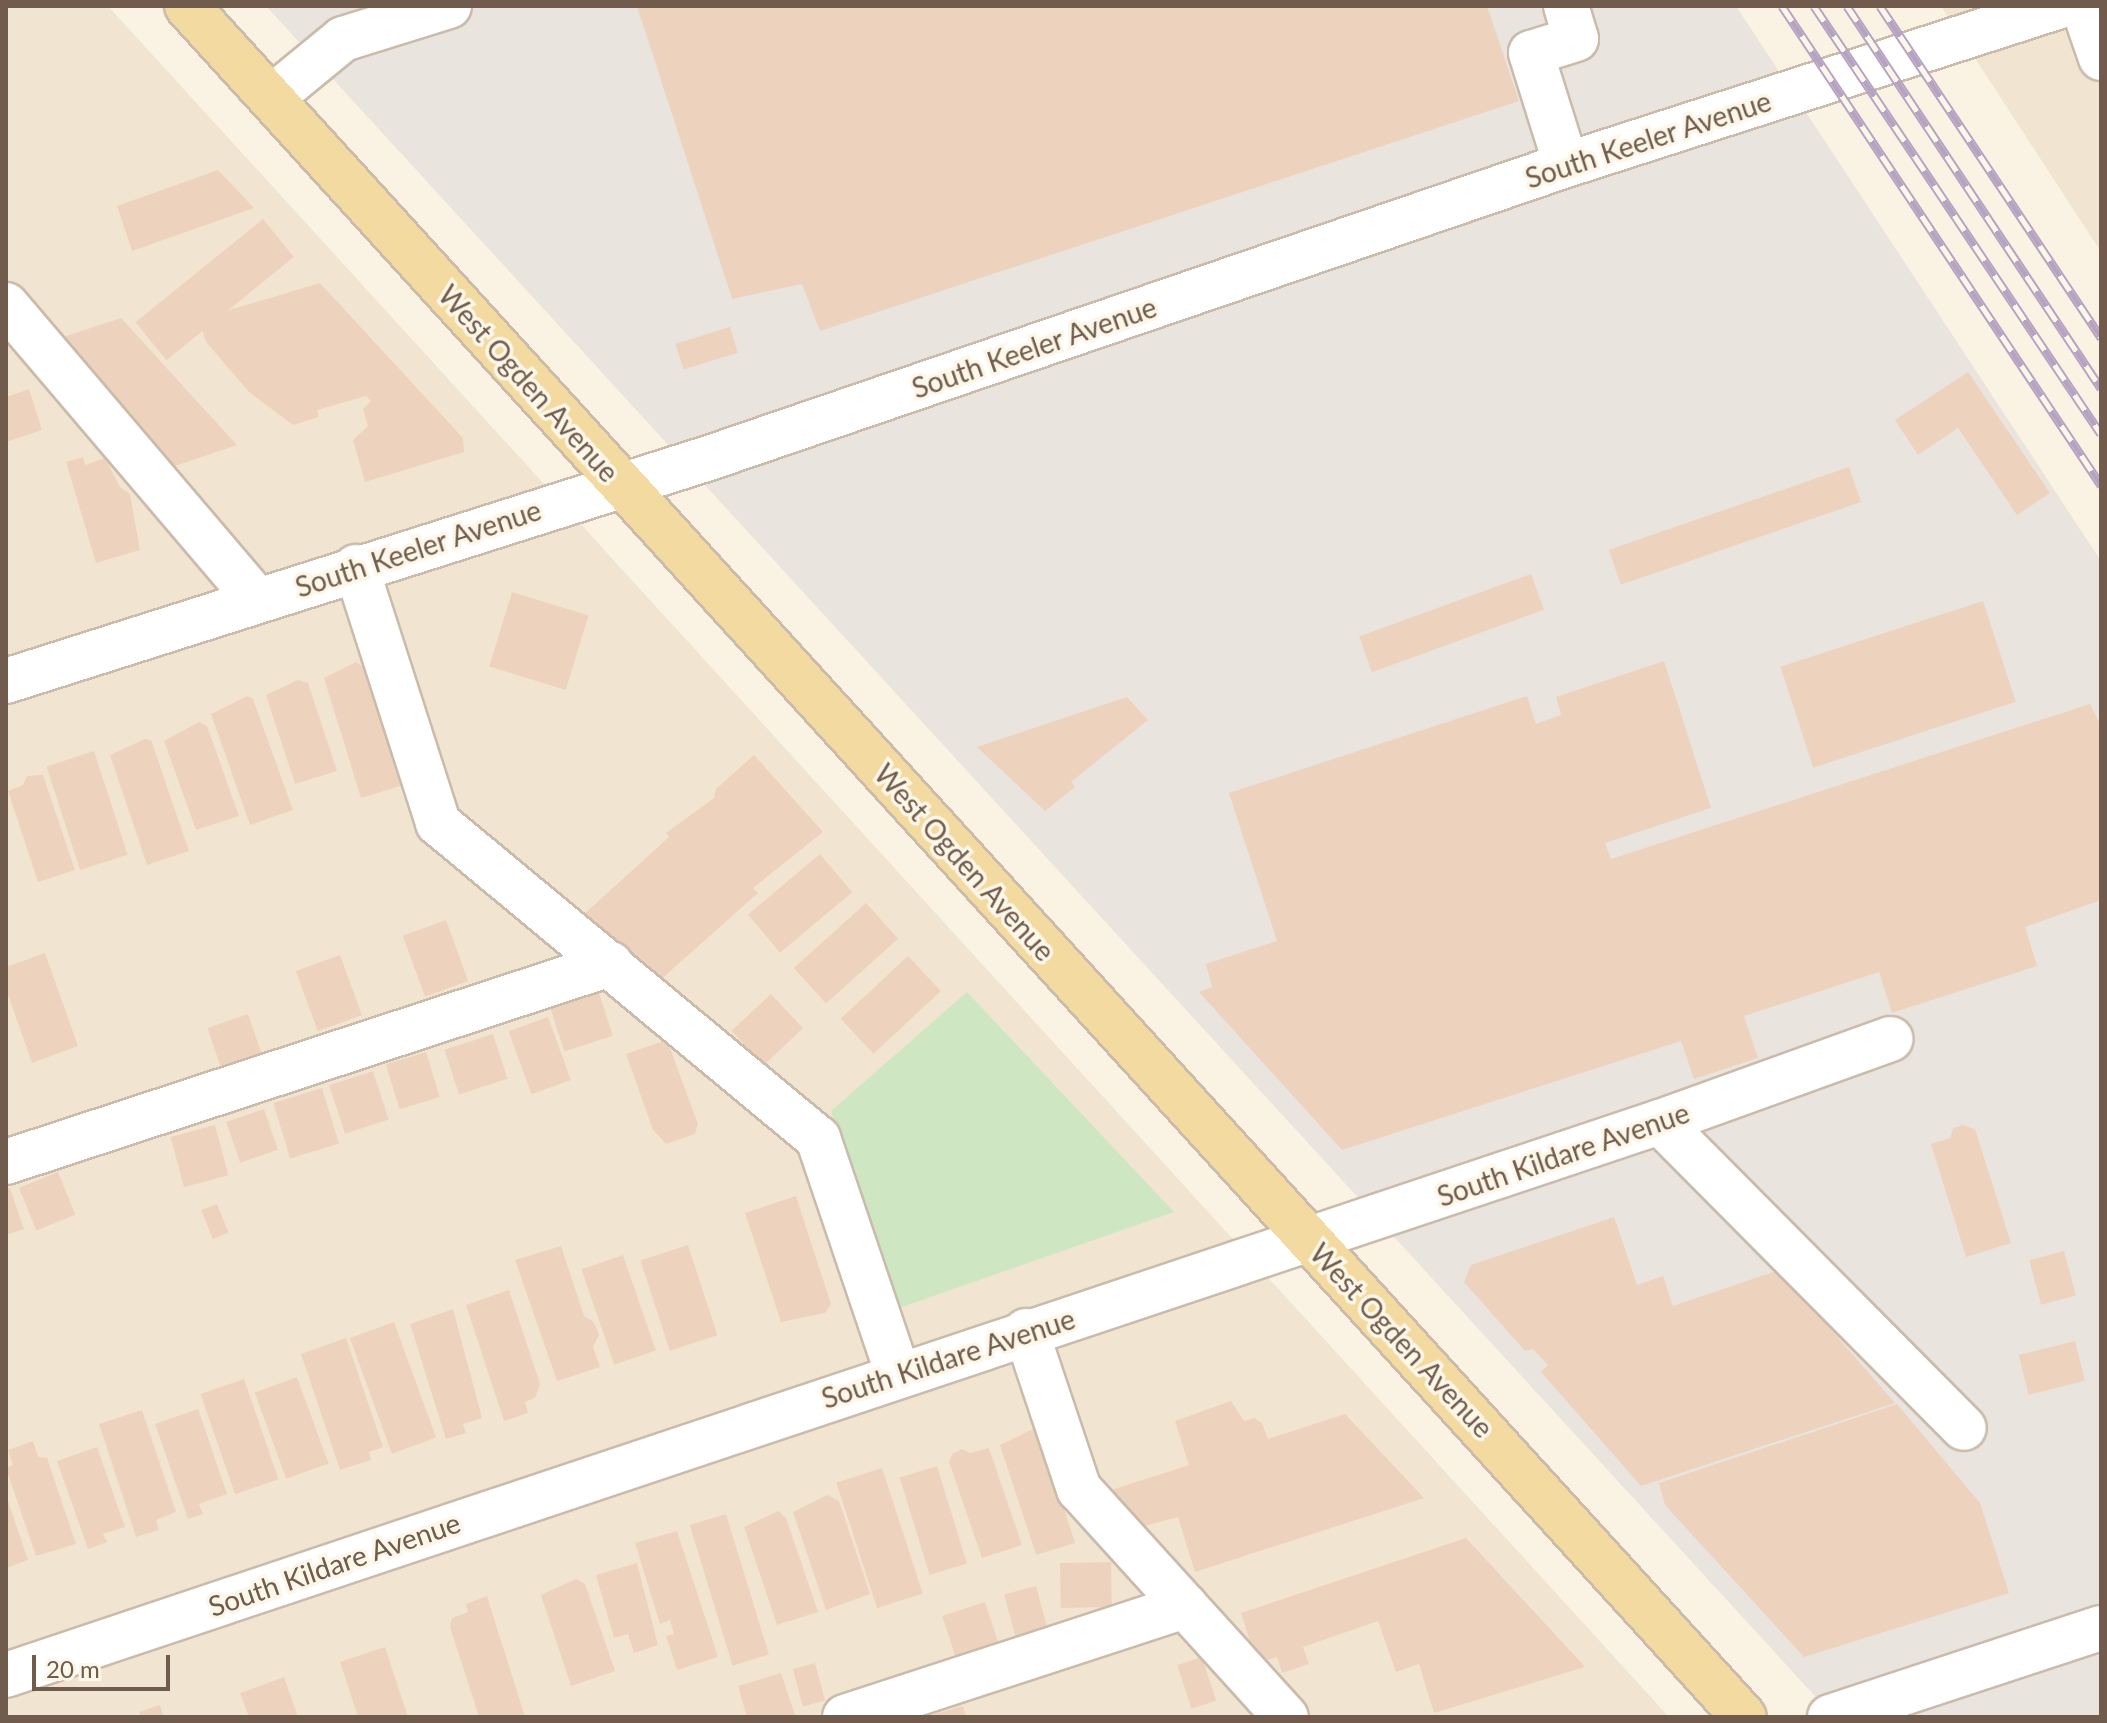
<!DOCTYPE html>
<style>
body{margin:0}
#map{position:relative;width:2107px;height:1723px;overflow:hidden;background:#faf3e3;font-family:Lato,sans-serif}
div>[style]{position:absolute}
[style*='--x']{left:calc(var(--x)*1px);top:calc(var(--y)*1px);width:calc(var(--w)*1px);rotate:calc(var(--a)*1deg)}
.residential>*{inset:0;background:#f1e5d2}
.industrial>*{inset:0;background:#eae4de}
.green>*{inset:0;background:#cfe6c3}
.building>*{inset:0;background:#edd3bd;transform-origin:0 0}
.roads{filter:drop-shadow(2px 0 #cabbab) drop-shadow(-2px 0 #cabbab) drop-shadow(0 2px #cabbab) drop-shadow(0 -2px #cabbab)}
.minor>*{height:44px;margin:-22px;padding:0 22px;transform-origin:22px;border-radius:22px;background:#fff}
.major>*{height:44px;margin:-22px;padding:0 22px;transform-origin:22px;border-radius:22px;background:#f3daa1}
.rail>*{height:9px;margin-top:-4.5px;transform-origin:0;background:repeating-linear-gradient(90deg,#fdf7e9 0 18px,#b6a3c2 0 36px);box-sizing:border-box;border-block:2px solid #b6a3c2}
span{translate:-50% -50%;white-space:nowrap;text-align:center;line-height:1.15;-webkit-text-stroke:7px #fdf7e9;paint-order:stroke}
.street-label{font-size:28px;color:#705b4c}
.frame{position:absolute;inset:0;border:8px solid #705b4c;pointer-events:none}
.scale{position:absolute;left:32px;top:1655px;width:138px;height:36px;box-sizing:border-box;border:4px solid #705b4c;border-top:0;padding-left:10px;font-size:24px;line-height:28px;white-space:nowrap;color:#705b4c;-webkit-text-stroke:6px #fdf7e9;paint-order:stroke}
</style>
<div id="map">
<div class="residential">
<div style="clip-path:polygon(6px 6px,108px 6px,1669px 1717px,6px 1717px)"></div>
<div style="clip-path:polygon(1941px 6px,2101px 6px,2101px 252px)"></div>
</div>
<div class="industrial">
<div style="clip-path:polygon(266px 6px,1736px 6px,2101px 561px,2101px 1717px,1834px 1717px)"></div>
</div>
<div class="green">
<div style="clip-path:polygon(967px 992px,1174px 1212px,899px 1308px,831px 1111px)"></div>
</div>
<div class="building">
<div style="clip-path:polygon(637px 6px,1487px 6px,1519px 101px,820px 331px,802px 284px,732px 299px)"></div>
<div style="clip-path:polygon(218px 170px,254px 208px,132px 251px,117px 206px)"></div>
<div style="left:263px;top:219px;width:49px;height:164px;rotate:51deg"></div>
<div style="clip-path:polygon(320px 283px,463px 438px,464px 452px,365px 482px,353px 440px,368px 426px,363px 409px,371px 401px,366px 396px,317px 410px,319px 417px,293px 425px,249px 392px,206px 342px,199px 319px)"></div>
<div style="clip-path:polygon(121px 318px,237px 445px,175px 466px,57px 339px)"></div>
<div style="left:730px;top:327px;width:27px;height:57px;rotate:73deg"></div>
<div style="clip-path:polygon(1968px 372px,2050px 493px,2017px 515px,1958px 428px,1918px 455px,1895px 420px)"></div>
<div style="clip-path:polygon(29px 389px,42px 430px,6px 442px,6px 397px)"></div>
<div style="clip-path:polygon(83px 457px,85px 465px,105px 458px,120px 487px,130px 494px,140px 550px,96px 563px,66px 462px)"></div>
<div style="left:1849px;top:467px;width:37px;height:254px;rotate:71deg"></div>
<div style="left:1531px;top:574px;width:38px;height:183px;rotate:70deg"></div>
<div style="left:512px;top:592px;width:80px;height:78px;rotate:17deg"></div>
<div style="left:1983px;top:601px;width:106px;height:213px;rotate:72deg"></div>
<div style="clip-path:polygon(1664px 661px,1711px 808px,1605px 843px,1611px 859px,2090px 704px,2101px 726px,2101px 900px,2025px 927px,2037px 966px,1892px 1013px,1879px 972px,1744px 1016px,1758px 1058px,1694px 1079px,1681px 1041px,1342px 1150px,1199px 992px,1212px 987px,1206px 964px,1277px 941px,1229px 793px,1527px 696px,1536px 724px,1561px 715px,1556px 697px)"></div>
<div style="clip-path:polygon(356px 662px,365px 668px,404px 785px,361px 798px,324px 678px)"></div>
<div style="clip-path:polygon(298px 680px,308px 683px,337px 771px,295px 784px,266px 695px)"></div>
<div style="clip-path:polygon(247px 696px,253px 699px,293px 810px,250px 825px,211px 714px)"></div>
<div style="clip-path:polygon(1127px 697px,1148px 720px,1071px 782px,1075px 787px,1045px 811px,977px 747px)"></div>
<div style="clip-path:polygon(199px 722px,207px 726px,239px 816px,196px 830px,164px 741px)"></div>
<div style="clip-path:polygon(145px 739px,151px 740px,189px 851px,147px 865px,110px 755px)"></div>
<div style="left:94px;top:751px;width:109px;height:50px;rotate:72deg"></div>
<div style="clip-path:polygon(754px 755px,823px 832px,753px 888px,758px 893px,658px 982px,581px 917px,669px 837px,666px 833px,714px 798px,716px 789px)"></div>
<div style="clip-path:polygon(43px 775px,75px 870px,38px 882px,8px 791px,23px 785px,27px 776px)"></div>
<div style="left:820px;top:854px;width:50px;height:94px;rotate:50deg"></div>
<div style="left:866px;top:903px;width:48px;height:97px;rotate:48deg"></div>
<div style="left:446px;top:920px;width:65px;height:46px;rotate:70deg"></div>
<div style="clip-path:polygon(45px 953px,78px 1046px,32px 1063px,6px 989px,6px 967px)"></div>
<div style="left:340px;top:955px;width:64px;height:47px;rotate:70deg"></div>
<div style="left:908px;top:956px;width:48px;height:92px;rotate:47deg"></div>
<div style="left:599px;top:993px;width:45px;height:51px;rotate:72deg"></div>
<div style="left:771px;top:994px;width:47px;height:54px;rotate:47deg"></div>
<div style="left:248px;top:1014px;width:42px;height:43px;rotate:71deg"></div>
<div style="left:548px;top:1017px;width:67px;height:42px;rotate:70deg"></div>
<div style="left:493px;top:1034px;width:47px;height:51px;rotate:72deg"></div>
<div style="clip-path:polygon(667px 1040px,698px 1124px,695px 1134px,666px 1144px,653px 1130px,626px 1054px)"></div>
<div style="left:426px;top:1052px;width:47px;height:42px;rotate:73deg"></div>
<div style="left:373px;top:1071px;width:51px;height:46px;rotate:72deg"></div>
<div style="left:322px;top:1088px;width:58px;height:51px;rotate:73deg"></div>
<div style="left:264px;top:1109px;width:43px;height:40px;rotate:71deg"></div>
<div style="left:215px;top:1125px;width:52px;height:46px;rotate:75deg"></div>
<div style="clip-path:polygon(1963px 1125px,1975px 1129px,2011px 1243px,1966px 1257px,1931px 1144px,1950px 1138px,1953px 1128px)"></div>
<div style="left:58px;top:1172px;width:46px;height:42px;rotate:68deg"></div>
<div style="clip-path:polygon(10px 1188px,24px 1229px,6px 1235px,6px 1190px)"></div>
<div style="clip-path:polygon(796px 1196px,831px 1304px,825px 1313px,781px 1322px,745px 1213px)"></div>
<div style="left:217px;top:1204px;width:31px;height:17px;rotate:68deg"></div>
<div style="clip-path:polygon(1614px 1217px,1637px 1285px,1663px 1276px,1673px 1306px,1779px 1270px,1895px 1403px,1641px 1486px,1541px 1372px,1548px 1365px,1533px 1349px,1525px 1351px,1464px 1282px,1471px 1265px)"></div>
<div style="left:688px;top:1245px;width:95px;height:50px;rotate:72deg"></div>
<div style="clip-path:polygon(561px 1246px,584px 1316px,594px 1322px,599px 1335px,593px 1347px,600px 1367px,557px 1381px,515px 1260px)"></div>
<div style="left:2064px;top:1251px;width:46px;height:36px;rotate:75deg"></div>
<div style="left:623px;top:1255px;width:101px;height:44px;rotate:71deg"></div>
<div style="clip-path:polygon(509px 1290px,540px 1384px,535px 1398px,525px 1402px,528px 1413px,504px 1421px,466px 1305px)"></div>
<div style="clip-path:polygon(453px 1309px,482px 1418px,463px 1424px,466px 1433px,446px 1439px,410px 1324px)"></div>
<div style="left:394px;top:1322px;width:123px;height:47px;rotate:70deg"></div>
<div style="clip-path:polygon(346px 1338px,383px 1447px,369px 1452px,371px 1460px,340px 1470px,301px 1354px)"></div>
<div style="left:2075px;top:1341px;width:41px;height:58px;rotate:76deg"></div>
<div style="left:297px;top:1377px;width:92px;height:45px;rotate:70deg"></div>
<div style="left:244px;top:1379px;width:106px;height:46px;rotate:71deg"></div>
<div style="clip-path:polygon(1231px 1401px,1244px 1421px,1254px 1418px,1262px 1423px,1268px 1439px,1345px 1414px,1424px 1498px,1195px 1572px,1178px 1517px,1130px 1530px,1096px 1495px,1189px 1465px,1175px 1421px)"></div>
<div style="clip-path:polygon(1897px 1404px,1980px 1503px,2009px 1593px,1804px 1657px,1665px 1505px,1659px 1483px)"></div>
<div style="clip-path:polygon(198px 1409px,227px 1494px,199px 1504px,203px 1514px,188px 1519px,155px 1424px)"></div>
<div style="clip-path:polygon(142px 1410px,176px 1512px,156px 1520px,159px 1530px,136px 1537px,99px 1424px)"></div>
<div style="clip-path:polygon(1033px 1429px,1040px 1434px,1075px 1543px,1036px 1555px,1000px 1445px)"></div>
<div style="clip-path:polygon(33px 1441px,38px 1457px,47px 1458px,76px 1544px,36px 1556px,6px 1468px,13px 1465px,8px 1450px)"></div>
<div style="clip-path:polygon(97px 1447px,125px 1527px,103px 1534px,107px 1542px,88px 1549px,57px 1461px)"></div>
<div style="clip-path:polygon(989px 1448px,1022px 1545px,982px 1558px,949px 1462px,952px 1454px,962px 1449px,970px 1453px)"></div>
<div style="left:937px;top:1466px;width:102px;height:39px;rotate:73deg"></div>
<div style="left:882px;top:1468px;width:132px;height:48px;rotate:72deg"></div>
<div style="clip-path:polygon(6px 1495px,28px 1560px,6px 1568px)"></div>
<div style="clip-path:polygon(827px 1495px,839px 1501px,870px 1594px,826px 1610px,793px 1512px)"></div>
<div style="clip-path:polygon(778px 1511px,786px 1518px,818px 1612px,777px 1625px,744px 1527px)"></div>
<div style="left:726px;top:1514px;width:147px;height:38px;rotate:73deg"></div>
<div style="clip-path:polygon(677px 1531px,718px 1657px,677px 1670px,666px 1636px,674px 1634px,670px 1620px,660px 1624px,635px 1543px)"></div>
<div style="clip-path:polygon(1466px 1538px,1585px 1667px,1434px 1713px,1419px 1664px,1396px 1672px,1378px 1621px,1303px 1647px,1309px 1664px,1282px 1673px,1277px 1657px,1257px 1663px,1241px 1613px)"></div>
<div style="left:1111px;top:1562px;width:45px;height:51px;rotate:89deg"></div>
<div style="clip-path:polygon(637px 1563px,658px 1645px,634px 1653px,628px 1634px,614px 1638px,596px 1575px)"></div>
<div style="clip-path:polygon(576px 1579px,585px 1584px,615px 1671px,571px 1686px,541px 1595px)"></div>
<div style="left:1036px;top:1586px;width:49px;height:33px;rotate:75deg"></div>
<div style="clip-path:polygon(487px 1596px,525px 1717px,479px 1717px,450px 1627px,452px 1618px,468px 1612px,466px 1604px)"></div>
<div style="left:985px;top:1602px;width:46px;height:45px;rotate:72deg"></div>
<div style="clip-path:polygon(385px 1647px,408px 1717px,358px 1717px,340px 1662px)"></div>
<div style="left:1202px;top:1657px;width:46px;height:26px;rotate:72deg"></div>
<div style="left:815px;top:1663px;width:39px;height:23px;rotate:75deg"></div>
<div style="clip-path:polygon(781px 1673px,795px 1715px,747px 1717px,738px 1686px)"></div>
<div style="clip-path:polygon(284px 1677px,298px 1717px,249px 1717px,240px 1693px)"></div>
<div style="clip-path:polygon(160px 1705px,164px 1717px,141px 1717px,139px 1712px)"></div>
<div style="clip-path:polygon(963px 1706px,966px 1717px,928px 1717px,928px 1716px)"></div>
</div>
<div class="roads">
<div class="minor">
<div style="--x:1566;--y:6;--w:34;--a:73"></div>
<div style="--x:1576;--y:39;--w:47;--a:162.7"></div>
<div style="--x:1531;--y:53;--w:117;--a:72.6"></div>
<div style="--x:2083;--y:6;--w:55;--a:70.9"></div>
<div style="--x:271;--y:98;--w:93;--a:-39.3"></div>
<div style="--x:343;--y:39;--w:111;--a:-17.3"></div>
<div style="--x:6;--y:305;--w:386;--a:49.6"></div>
<div style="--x:356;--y:567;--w:269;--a:72.2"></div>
<div style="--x:438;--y:823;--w:494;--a:39.7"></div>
<div style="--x:818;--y:1138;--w:249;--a:71.3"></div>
<div style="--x:6;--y:681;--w:741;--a:-17.6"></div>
<div style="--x:712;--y:457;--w:903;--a:-18.88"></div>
<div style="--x:1566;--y:165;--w:519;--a:-17.84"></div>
<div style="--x:1660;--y:1122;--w:431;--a:45.2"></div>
<div style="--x:6;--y:1162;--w:636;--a:-18.15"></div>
<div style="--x:1026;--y:1331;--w:167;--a:71.5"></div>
<div style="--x:1079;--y:1489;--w:308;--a:47.8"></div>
<div style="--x:6;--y:1675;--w:1744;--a:-18.49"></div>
<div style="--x:1660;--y:1122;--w:245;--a:-19.8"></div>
<div style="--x:845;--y:1717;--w:358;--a:-18.1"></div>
<div style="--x:1830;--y:1717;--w:285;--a:-18.2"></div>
</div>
<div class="major">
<div style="--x:187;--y:6;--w:2313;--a:47.7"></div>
</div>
</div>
<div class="rail">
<div style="--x:1782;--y:6;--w:576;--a:56.34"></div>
<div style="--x:1814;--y:6;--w:515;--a:56.16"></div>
<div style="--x:1847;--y:6;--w:459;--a:56.4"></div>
<div style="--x:1880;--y:6;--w:399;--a:56.3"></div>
</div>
<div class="street-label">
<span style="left:1648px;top:139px;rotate:-18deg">South Keeler Avenue</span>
<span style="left:1034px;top:347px;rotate:-19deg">South Keeler Avenue</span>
<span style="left:529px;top:383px;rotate:48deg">West Ogden Avenue</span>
<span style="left:418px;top:548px;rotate:-18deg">South Keeler Avenue</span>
<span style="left:965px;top:862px;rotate:48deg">West Ogden Avenue</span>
<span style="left:1563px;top:1154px;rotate:-19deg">South Kildare Avenue</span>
<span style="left:1402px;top:1340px;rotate:47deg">West Ogden Avenue</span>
<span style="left:948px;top:1358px;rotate:-18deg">South Kildare Avenue</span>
<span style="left:334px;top:1564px;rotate:-19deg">South Kildare Avenue</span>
</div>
<div class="frame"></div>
<div class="scale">20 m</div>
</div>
